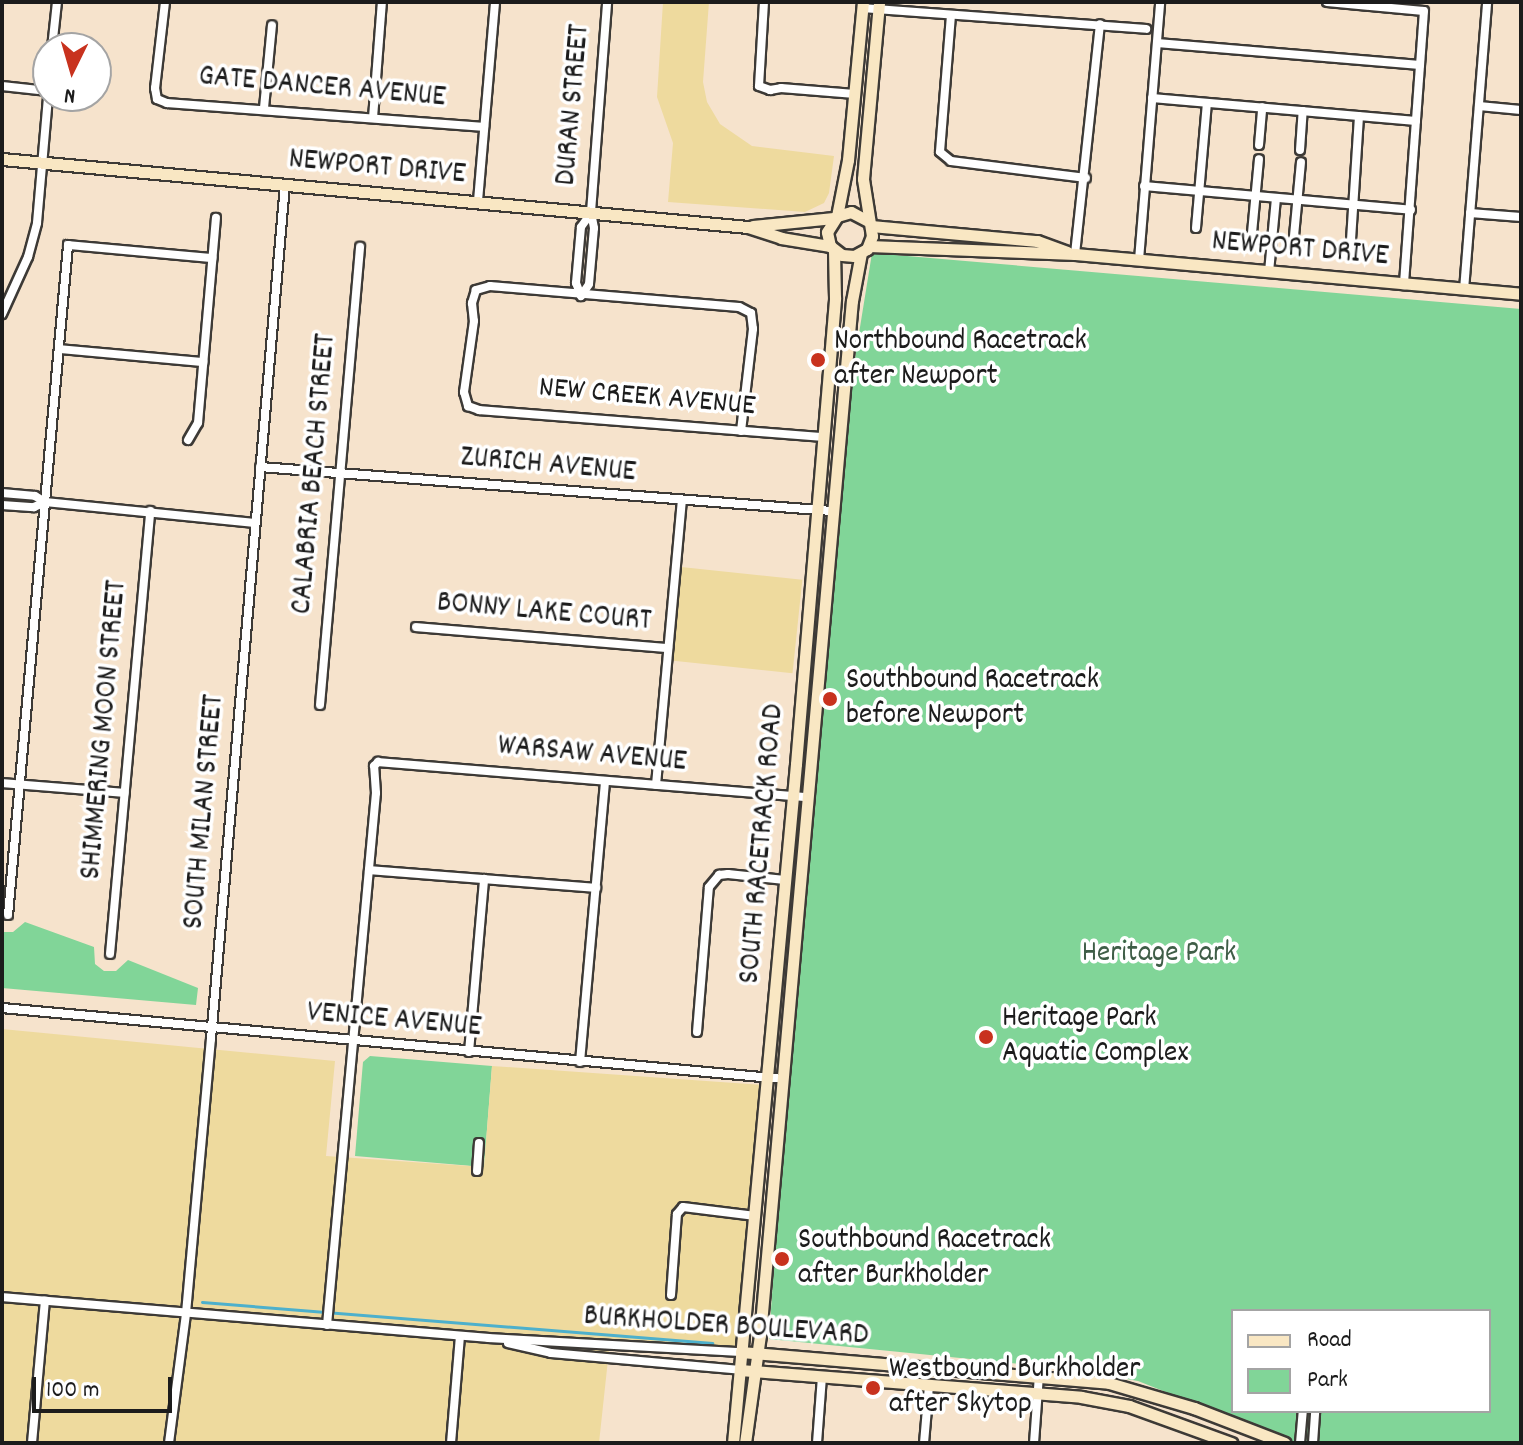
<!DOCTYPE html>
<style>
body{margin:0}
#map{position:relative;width:1523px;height:1445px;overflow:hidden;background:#f6e3cc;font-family:Dekko,sans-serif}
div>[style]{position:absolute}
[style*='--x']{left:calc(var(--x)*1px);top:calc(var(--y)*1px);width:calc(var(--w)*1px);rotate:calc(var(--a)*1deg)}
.green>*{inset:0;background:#81d598}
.sand>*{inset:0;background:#eeda9e;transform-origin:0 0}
.stream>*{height:3px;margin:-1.5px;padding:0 1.5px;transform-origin:1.5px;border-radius:1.5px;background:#4db0cc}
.roads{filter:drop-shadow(2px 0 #3d3a36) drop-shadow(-2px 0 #3d3a36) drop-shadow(0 2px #3d3a36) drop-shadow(0 -2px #3d3a36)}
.street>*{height:8px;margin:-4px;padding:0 4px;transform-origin:4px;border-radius:4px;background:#fff}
.secondary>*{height:11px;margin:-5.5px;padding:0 5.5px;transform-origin:5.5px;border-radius:5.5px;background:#f9e7c3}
.dots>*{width:22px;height:22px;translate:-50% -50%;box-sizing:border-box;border:4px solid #fff;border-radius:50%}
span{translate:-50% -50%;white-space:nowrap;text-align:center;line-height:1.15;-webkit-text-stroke:7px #fff;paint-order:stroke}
.street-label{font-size:30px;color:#1c1c1c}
.poi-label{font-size:30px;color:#1c1c1c}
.left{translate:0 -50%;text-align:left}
.park-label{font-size:30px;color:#3f5d47}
.frame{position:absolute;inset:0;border:4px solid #1c1c1c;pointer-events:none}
.legend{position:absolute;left:1231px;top:1309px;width:260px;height:104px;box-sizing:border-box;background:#fff;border:2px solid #a4a4a4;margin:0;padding:10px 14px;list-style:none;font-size:24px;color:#1c1c1c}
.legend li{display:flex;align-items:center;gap:16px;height:40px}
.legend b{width:40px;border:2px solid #a4a4a4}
.north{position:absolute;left:32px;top:32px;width:80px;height:80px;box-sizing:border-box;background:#fff;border:2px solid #a4a4a4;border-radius:50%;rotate:185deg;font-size:22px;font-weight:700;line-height:32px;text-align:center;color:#1c1c1c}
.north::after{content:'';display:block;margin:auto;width:28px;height:36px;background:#c8321e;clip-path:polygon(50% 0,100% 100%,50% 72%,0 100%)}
.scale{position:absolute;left:32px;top:1377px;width:140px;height:36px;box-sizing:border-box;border:4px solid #1c1c1c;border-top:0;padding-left:10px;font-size:24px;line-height:28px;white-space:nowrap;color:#1c1c1c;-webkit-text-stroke:6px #fff;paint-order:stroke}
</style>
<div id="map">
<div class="green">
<div style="clip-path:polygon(evenodd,872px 253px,1521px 309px,1521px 1443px,1295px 1443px,1138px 1381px,1070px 1369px,769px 1339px,804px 822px,834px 488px,872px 253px,1233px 1311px,1489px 1311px,1489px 1411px,1233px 1411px,1233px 1311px)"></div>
<div style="clip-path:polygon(25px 922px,94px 947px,95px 964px,104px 971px,116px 971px,128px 960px,198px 988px,196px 1005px,2px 988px,2px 932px,13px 932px)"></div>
<div style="clip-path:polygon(370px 1056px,492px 1066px,484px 1167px,355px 1156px,363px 1062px)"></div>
</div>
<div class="sand">
<div style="clip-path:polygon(663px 2px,709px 2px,703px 82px,707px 102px,720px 124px,752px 146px,834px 156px,829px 193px,824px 203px,805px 212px,668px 202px,673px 143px,657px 97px)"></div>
<div style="left:681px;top:567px;width:122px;height:94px;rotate:6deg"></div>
<div style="clip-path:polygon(2px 1029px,335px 1061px,326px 1156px,484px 1167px,492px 1066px,763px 1085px,735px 1351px,610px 1341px,599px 1443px,2px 1443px)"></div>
</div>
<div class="stream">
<div style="--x:202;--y:1302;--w:512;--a:4.6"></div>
</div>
<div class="roads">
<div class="street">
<div style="--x:165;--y:2;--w:87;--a:96.6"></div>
<div style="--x:155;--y:88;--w:11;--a:80"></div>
<div style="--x:157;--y:99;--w:11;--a:22"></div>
<div style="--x:167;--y:103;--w:318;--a:4.3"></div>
<div style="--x:764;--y:2;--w:84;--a:93.4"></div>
<div style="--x:759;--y:86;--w:12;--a:20"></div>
<div style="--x:770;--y:90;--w:11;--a:-10"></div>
<div style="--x:781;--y:88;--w:74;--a:4.6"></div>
<div style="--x:1327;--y:2;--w:97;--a:5.3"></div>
<div style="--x:1424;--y:11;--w:275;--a:94.2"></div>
<div style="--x:862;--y:8;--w:285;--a:4.2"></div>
<div style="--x:951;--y:15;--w:137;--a:94.6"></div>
<div style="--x:940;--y:152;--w:14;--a:39"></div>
<div style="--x:951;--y:161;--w:136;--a:7.2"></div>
<div style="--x:1157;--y:43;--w:264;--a:4.8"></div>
<div style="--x:52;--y:48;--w:46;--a:-83.8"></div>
<div style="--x:2;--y:86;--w:46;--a:6.2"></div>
<div style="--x:1152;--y:98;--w:265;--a:5"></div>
<div style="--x:1479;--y:106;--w:42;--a:5.4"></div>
<div style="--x:264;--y:108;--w:83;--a:-84.5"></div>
<div style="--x:373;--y:118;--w:116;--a:-85.6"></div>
<div style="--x:1259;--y:145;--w:38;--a:-85"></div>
<div style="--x:1300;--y:150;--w:39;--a:-86"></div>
<div style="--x:1144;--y:186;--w:268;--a:5.1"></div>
<div style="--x:478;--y:201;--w:200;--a:-85.1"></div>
<div style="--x:1470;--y:213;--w:51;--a:4.5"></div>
<div style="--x:1196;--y:228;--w:125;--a:-85"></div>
<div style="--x:1252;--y:233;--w:74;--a:-84.6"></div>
<div style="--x:1294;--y:236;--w:74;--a:-84.6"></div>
<div style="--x:1351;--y:240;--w:124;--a:-86.3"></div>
<div style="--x:1075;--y:254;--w:231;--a:-83.8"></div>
<div style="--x:1139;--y:260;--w:259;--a:-85.3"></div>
<div style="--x:1269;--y:272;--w:74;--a:-84.6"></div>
<div style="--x:1464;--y:290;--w:289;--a:-85.4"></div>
<div style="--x:581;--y:296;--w:14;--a:-56"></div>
<div style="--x:589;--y:284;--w:56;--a:-84.9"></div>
<div style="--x:594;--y:228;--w:16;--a:-101"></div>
<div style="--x:591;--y:212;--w:211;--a:-85.6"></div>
<div style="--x:581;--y:296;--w:14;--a:-111"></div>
<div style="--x:576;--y:283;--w:56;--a:-84.9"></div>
<div style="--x:581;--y:227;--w:17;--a:-54"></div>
<div style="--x:2;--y:314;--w:63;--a:-65.5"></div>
<div style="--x:28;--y:257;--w:35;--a:-75"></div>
<div style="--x:37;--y:223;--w:127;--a:-85"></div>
<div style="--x:59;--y:349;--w:145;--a:5.2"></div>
<div style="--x:741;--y:431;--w:103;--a:-83.3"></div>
<div style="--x:753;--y:329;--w:16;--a:-97"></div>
<div style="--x:751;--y:313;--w:13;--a:-153"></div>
<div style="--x:739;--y:307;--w:250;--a:-175.2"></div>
<div style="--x:490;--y:286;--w:15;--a:164"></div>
<div style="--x:476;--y:290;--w:14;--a:107"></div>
<div style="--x:472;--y:303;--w:18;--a:84"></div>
<div style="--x:474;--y:321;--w:72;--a:98"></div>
<div style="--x:464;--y:392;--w:15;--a:74"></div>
<div style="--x:468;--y:406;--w:12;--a:20"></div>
<div style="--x:479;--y:410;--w:345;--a:4.5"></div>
<div style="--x:188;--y:440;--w:20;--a:-60"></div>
<div style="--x:198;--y:423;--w:206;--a:-85"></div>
<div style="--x:260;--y:467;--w:574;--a:4.4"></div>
<div style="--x:2;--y:493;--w:33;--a:5"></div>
<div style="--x:35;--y:496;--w:12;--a:31"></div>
<div style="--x:45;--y:502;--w:211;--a:5.7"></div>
<div style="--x:2;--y:505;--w:32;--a:4"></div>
<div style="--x:34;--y:507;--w:12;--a:-24"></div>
<div style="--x:416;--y:627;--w:253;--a:4.8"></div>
<div style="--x:320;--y:705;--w:460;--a:-85"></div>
<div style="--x:2;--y:783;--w:123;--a:4.6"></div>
<div style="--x:656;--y:785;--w:284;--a:-84.8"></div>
<div style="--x:369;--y:870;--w:228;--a:4.5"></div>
<div style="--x:8;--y:915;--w:673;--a:-84.88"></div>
<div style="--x:68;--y:245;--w:145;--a:5.2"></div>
<div style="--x:110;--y:954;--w:445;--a:-84.8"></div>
<div style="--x:2;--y:1008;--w:784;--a:5.19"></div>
<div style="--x:697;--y:1032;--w:145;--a:-85.3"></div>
<div style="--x:709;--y:887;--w:16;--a:-50"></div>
<div style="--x:719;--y:875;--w:9;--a:-6"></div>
<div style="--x:728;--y:874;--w:57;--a:6"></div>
<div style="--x:469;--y:1052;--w:174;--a:-85"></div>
<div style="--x:580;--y:1062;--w:282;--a:-84.9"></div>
<div style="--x:477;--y:1171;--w:28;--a:-86"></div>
<div style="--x:671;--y:1295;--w:81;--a:-85.8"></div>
<div style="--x:677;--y:1214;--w:9;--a:-49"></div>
<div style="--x:683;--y:1207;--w:73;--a:7.1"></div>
<div style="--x:2;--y:1297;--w:488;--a:4.8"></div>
<div style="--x:488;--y:1338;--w:253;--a:3.2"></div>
<div style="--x:327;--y:1325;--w:534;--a:-84.74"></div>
<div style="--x:376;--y:793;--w:27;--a:-94"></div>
<div style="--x:374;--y:766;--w:6;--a:-45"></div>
<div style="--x:378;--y:762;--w:430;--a:4.7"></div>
<div style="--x:508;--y:1343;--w:44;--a:13.1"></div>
<div style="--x:551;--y:1353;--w:190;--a:5.1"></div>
<div style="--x:32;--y:1443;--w:143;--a:-84.8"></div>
<div style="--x:169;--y:1443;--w:131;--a:-82.5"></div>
<div style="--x:186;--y:1313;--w:275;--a:-84.8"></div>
<div style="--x:211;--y:1039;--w:857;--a:-85.05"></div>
<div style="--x:451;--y:1443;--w:107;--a:-85.2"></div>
<div style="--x:817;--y:1443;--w:67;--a:-85.7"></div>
<div style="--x:924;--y:1443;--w:57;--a:-85"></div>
<div style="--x:1034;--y:1443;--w:68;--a:-85.8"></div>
<div style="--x:1300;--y:1443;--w:32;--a:-85"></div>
<div style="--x:1313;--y:1443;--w:32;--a:-86"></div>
</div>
<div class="secondary">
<div style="--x:2;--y:159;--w:749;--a:5.21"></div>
<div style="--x:748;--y:227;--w:35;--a:18"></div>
<div style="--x:781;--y:238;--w:50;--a:9.3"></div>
<div style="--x:837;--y:216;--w:57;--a:-78.9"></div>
<div style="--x:848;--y:160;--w:159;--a:-84.6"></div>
<div style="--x:868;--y:221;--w:19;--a:-152"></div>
<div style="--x:851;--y:212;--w:15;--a:164"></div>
<div style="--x:837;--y:216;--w:19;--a:122"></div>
<div style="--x:827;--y:232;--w:14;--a:78"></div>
<div style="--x:830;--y:246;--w:15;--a:37"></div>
<div style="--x:842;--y:255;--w:12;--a:5"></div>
<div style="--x:854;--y:256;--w:15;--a:-28"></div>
<div style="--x:867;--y:249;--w:14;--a:-69"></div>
<div style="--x:872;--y:236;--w:58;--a:-99"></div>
<div style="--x:863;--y:179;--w:178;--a:-84.8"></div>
<div style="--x:753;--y:226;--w:81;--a:-5.6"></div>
<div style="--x:871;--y:226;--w:167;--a:5.2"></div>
<div style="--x:1037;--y:241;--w:32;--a:20"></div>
<div style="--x:869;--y:246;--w:206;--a:2.2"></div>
<div style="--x:1075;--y:254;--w:448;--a:5.1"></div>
<div style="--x:741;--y:1352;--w:369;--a:4.8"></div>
<div style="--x:1109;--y:1383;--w:89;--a:16.4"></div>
<div style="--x:1194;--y:1408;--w:97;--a:21"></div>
<div style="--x:740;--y:1370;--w:342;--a:4.5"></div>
<div style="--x:1081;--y:1397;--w:49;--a:10.6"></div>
<div style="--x:1129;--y:1406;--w:109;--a:19.9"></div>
<div style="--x:733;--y:1443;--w:682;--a:-84.7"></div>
<div style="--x:796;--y:764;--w:468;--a:-85.2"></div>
<div style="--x:835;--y:298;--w:48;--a:-91.2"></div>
<div style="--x:745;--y:1443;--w:109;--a:-82.1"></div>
<div style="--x:760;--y:1335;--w:1038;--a:-84.92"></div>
<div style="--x:852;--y:301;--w:49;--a:-79.4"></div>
</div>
</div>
<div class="dots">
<div style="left:818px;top:360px;background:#c8321e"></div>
<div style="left:830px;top:699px;background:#c8321e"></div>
<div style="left:986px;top:1037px;background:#c8321e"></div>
<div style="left:782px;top:1259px;background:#c8321e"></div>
<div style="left:873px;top:1388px;background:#c8321e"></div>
</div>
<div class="street-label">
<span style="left:322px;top:89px;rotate:5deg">GATE DANCER AVENUE</span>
<span style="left:575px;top:105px;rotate:-85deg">DURAN STREET</span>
<span style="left:377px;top:169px;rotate:5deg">NEWPORT DRIVE</span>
<span style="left:1300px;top:251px;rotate:5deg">NEWPORT DRIVE</span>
<span style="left:647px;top:399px;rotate:5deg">NEW CREEK AVENUE</span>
<span style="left:548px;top:467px;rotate:5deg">ZURICH AVENUE</span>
<span style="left:316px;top:474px;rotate:-85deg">CALABRIA BEACH STREET</span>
<span style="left:544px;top:614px;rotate:5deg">BONNY LAKE COURT</span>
<span style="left:106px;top:730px;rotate:-85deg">SHIMMERING MOON STREET</span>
<span style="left:592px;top:756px;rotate:5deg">WARSAW AVENUE</span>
<span style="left:206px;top:812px;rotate:-85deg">SOUTH MILAN STREET</span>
<span style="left:764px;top:844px;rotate:-85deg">SOUTH RACETRACK ROAD</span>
<span style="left:394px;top:1022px;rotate:5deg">VENICE AVENUE</span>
<span style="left:726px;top:1328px;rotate:4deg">BURKHOLDER BOULEVARD</span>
</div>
<div class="poi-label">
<span class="left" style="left:834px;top:360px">Northbound Racetrack<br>after Newport</span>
<span class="left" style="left:846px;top:699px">Southbound Racetrack<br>before Newport</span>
<span class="left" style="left:1002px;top:1037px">Heritage Park<br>Aquatic Complex</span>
<span class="left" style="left:798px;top:1259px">Southbound Racetrack<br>after Burkholder</span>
<span class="left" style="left:889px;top:1388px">Westbound Burkholder<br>after Skytop</span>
</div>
<div class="park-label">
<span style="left:1159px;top:955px">Heritage Park</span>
</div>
<div class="frame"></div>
<ul class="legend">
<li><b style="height:10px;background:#f9e7c3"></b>Road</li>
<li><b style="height:22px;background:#81d598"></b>Park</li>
</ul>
<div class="north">N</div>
<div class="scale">100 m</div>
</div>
